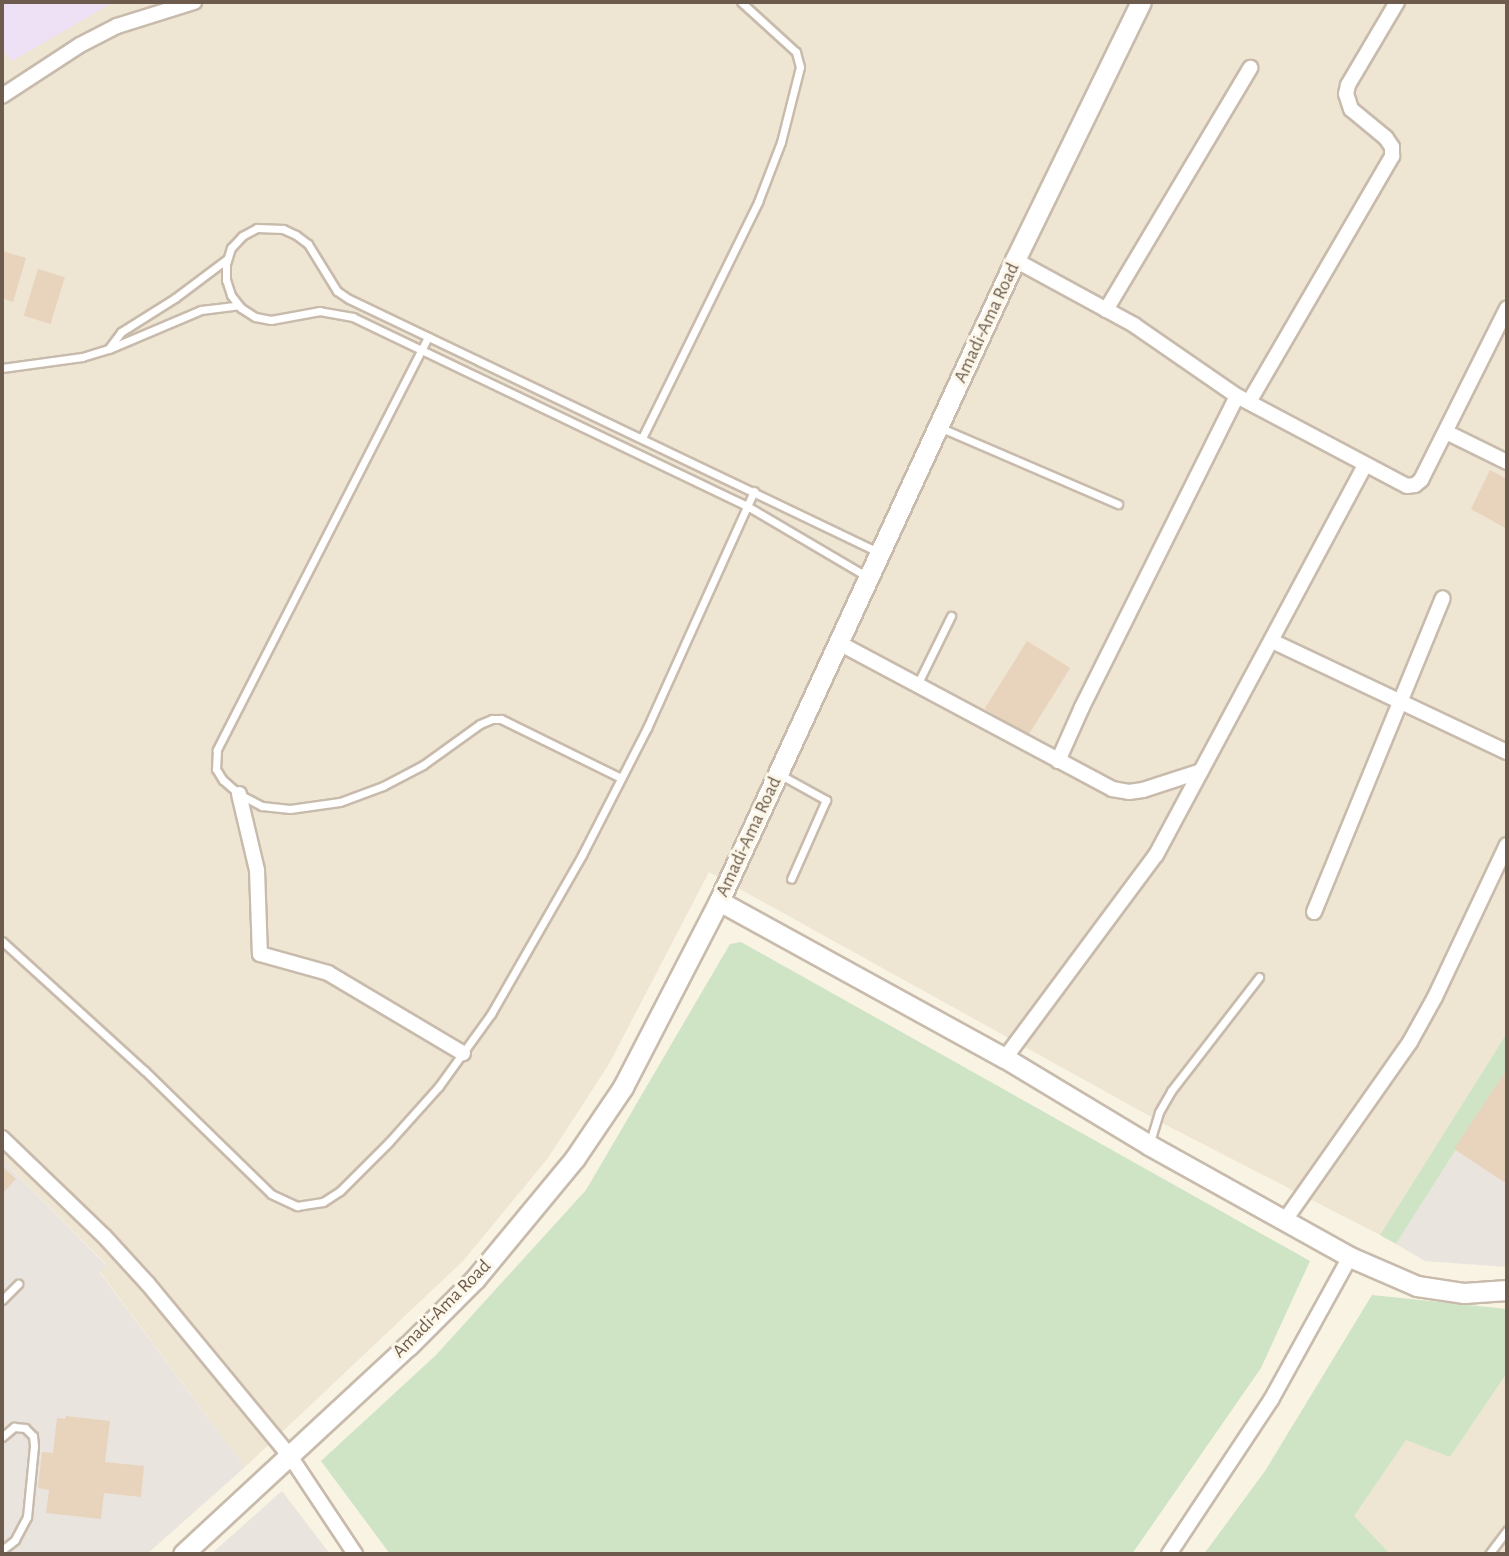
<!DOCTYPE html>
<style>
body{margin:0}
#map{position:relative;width:1509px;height:1556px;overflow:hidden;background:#f9f3e4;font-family:"Alegreya Sans",sans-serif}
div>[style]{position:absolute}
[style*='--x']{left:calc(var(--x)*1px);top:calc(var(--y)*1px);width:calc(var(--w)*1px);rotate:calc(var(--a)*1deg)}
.residential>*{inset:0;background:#efe5d3}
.industrial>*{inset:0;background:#e9e4de}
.education>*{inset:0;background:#efe1f5}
.green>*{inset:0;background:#cee4c4}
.building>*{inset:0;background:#e8d3bd;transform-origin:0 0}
.roads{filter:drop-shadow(2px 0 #c8bbac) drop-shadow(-2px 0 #c8bbac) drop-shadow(0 2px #c8bbac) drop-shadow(0 -2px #c8bbac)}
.lane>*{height:7px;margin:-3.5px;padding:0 3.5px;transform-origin:3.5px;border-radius:3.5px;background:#fff}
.street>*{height:14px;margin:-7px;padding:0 7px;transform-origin:7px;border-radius:7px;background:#fff}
.secondary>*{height:19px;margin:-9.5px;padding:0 9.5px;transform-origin:9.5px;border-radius:9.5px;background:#fff}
span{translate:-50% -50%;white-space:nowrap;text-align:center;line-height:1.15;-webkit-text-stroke:6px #fcf7e9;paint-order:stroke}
.street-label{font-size:19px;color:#6d5c4d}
.frame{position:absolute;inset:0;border:4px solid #6d5c4d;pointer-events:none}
</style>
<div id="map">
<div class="residential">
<div style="clip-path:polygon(2px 2px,1507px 2px,1507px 1033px,1380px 1235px,1162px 1123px,709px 872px,609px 1064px,548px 1158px,463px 1261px,245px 1467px,100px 1272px,107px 1265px,2px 1160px)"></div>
<div style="clip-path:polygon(1507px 1373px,1507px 1554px,1390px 1554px,1353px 1516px,1406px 1439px,1450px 1457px)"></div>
</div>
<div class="industrial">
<div style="clip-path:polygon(1507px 1069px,1507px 1267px,1425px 1261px,1396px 1244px)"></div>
<div style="clip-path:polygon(2px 1160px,107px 1266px,100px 1273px,245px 1467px,147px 1554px,2px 1554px)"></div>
<div style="clip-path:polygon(282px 1491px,330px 1554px,211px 1554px)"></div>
</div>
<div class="education">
<div style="clip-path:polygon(2px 2px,114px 2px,12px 61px,2px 50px)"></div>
</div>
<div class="green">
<div style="clip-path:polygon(741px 942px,1310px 1261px,1261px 1368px,1132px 1554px,390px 1554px,321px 1461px,436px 1355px,586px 1190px,730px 944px)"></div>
<div style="clip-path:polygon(1507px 1033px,1507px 1069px,1396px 1244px,1380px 1235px)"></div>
<div style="clip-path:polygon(1372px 1295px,1507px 1309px,1507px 1373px,1450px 1457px,1406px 1440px,1354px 1516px,1390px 1554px,1204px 1554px,1265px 1471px)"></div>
</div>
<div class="building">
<div style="clip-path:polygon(2px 251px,26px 258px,13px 302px,2px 298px)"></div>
<div style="left:38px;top:269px;width:28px;height:49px;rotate:17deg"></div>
<div style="clip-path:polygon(1490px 470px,1507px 479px,1507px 529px,1471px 509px)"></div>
<div style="left:1027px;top:641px;width:51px;height:80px;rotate:32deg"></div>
<div style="clip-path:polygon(1507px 1069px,1507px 1184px,1454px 1149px)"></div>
<div style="clip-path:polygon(2px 1166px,16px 1179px,2px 1194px)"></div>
<div style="clip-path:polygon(66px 1416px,110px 1421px,105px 1462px,144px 1466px,141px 1497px,104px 1493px,101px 1519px,46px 1513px,49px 1490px,38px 1488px,42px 1452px,53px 1453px,57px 1418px,65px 1419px)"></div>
</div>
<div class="roads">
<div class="lane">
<div style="--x:428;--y:337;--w:464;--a:117.1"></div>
<div style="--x:217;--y:750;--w:19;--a:93"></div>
<div style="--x:216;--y:769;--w:13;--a:58"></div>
<div style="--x:223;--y:780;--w:21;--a:41"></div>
<div style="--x:239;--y:794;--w:26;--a:28"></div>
<div style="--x:262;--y:806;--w:28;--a:6"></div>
<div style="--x:290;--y:809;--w:50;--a:-8"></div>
<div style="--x:340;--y:802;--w:46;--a:-20.4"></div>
<div style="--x:383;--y:786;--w:45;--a:-27.7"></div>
<div style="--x:423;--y:765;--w:70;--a:-35.7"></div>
<div style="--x:480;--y:724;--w:13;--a:-23"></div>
<div style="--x:492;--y:719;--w:9;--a:0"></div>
<div style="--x:501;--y:719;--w:134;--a:26.2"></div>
<div style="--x:109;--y:348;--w:20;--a:-53"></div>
<div style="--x:121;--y:332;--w:64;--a:-32.2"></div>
<div style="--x:175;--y:298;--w:65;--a:-36.9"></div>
<div style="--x:2;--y:368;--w:81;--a:-7.8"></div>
<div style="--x:82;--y:357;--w:28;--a:-17"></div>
<div style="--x:109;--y:349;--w:100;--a:-23"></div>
<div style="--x:201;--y:310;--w:38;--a:-7"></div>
<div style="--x:939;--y:427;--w:195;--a:23.3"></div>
<div style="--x:642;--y:438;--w:263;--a:-63.8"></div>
<div style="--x:758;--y:202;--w:64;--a:-69"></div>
<div style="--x:781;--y:142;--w:77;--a:-75.8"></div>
<div style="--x:800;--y:67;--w:16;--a:-105"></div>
<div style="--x:796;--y:52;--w:74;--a:-137.7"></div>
<div style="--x:866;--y:576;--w:138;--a:-149.5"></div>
<div style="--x:747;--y:506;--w:437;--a:-154.4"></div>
<div style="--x:353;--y:317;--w:34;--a:-170"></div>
<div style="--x:320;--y:311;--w:50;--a:169.6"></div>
<div style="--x:271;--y:320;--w:16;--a:-169"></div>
<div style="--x:255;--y:317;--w:17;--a:-147"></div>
<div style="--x:241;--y:308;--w:16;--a:-128"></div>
<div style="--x:231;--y:295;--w:16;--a:-108"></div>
<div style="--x:226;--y:280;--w:16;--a:-90"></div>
<div style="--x:226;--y:264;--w:17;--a:-73"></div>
<div style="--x:231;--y:248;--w:16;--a:-47"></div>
<div style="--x:242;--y:236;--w:17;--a:-28"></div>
<div style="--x:257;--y:228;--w:26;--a:2"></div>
<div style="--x:283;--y:229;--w:14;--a:25"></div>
<div style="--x:296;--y:235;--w:15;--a:37"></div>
<div style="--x:308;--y:244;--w:55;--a:58.3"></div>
<div style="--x:337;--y:291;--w:14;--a:34"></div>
<div style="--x:349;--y:299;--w:589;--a:25.56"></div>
<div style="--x:917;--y:685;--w:77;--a:-63.8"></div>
<div style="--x:779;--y:774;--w:54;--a:29"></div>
<div style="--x:826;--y:800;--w:86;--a:113.9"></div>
<div style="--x:2;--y:941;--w:192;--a:42.3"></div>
<div style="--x:144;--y:1070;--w:177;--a:44.3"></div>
<div style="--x:271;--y:1194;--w:29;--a:25"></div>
<div style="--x:297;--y:1206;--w:26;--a:-9"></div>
<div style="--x:323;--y:1202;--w:20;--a:-33"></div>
<div style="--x:340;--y:1191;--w:69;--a:-45"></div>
<div style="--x:389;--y:1142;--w:75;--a:-48.2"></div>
<div style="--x:439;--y:1086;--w:89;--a:-54.2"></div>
<div style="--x:491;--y:1014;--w:183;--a:-60.2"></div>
<div style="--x:582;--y:855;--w:143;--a:-62.9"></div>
<div style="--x:647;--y:728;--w:260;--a:-65.7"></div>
<div style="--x:1149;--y:1145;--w:34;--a:-73"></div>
<div style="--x:1159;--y:1112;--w:24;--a:-60"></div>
<div style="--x:1171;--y:1091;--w:144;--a:-52.3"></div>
<div style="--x:2;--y:1300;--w:23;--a:-45"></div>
<div style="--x:2;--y:1437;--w:16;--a:-40"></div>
<div style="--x:14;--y:1427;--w:11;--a:5"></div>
<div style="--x:25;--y:1428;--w:11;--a:45"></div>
<div style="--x:33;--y:1436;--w:10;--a:84"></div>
<div style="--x:34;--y:1446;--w:71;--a:95.6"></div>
<div style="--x:27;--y:1517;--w:26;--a:118"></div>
<div style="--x:15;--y:1540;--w:16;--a:142"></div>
<div style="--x:1489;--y:1554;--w:30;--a:-53"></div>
</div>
<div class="street">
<div style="--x:2;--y:96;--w:93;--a:-33.2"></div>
<div style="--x:80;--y:45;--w:42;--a:-27.2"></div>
<div style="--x:117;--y:26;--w:81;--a:-17.3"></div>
<div style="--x:1015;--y:260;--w:136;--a:28.6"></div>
<div style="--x:1134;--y:325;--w:125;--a:34.6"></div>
<div style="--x:1237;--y:396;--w:192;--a:27.9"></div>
<div style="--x:1407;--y:486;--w:8;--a:-7"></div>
<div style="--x:1415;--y:485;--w:8;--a:-40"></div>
<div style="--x:1421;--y:480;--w:192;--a:-63.4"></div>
<div style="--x:1106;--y:310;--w:282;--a:-59.2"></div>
<div style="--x:1249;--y:402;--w:285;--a:-59.8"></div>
<div style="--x:1392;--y:156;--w:9;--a:-90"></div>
<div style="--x:1392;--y:147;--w:11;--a:-124"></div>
<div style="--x:1386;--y:138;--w:45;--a:-140.4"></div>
<div style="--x:1351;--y:109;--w:16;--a:-108"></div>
<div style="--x:1346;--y:94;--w:9;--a:-77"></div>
<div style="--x:1348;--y:85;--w:96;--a:-59.4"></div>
<div style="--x:1446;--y:432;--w:68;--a:26.2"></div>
<div style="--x:1272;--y:641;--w:260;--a:25.3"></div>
<div style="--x:839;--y:643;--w:310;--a:28.1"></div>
<div style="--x:1112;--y:789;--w:17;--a:10"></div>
<div style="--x:1129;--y:792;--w:14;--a:-8"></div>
<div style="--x:1143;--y:790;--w:61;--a:-18.1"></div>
<div style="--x:1058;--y:761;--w:59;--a:-66"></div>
<div style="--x:1082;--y:707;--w:347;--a:-63.5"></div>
<div style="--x:239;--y:794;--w:78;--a:76.7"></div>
<div style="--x:257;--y:870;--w:84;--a:88"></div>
<div style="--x:260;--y:954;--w:71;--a:15.6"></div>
<div style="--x:328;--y:973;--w:157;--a:30.7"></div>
<div style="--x:1314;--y:912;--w:339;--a:-67.7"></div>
<div style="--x:1005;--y:1058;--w:253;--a:-53.4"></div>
<div style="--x:1156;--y:855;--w:442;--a:-61.8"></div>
<div style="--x:2;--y:1138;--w:141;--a:43.9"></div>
<div style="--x:104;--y:1236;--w:65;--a:47.5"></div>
<div style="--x:148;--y:1284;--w:223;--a:50.5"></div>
<div style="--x:290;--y:1456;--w:118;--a:56.4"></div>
<div style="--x:1285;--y:1220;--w:218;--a:-54.9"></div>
<div style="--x:1410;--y:1042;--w:51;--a:-60.9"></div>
<div style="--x:1435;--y:997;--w:168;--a:-64.7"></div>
<div style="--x:1169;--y:1554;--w:185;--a:-56.5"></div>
<div style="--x:1271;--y:1400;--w:163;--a:-61.1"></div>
</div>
<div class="secondary">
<div style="--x:719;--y:901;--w:326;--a:28.8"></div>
<div style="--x:1005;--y:1058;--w:168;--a:31.1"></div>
<div style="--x:1149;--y:1145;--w:230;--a:29.1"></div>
<div style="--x:1350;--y:1257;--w:73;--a:23.4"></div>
<div style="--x:1417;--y:1286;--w:48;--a:8.5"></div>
<div style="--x:1464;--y:1293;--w:43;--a:-4"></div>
<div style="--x:183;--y:1554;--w:306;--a:-42.8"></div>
<div style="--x:408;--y:1346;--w:95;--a:-45"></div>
<div style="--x:475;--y:1279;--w:157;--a:-50.4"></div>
<div style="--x:575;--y:1158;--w:86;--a:-55.9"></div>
<div style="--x:623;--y:1087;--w:209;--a:-62.7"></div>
<div style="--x:719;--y:901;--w:706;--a:-65.21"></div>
<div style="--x:1015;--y:260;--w:287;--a:-64"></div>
</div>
</div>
<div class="street-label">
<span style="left:987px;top:323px;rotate:-65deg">Amadi-Ama Road</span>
<span style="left:749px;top:837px;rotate:-65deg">Amadi-Ama Road</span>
<span style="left:442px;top:1309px;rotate:-45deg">Amadi-Ama Road</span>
</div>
<div class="frame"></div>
</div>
